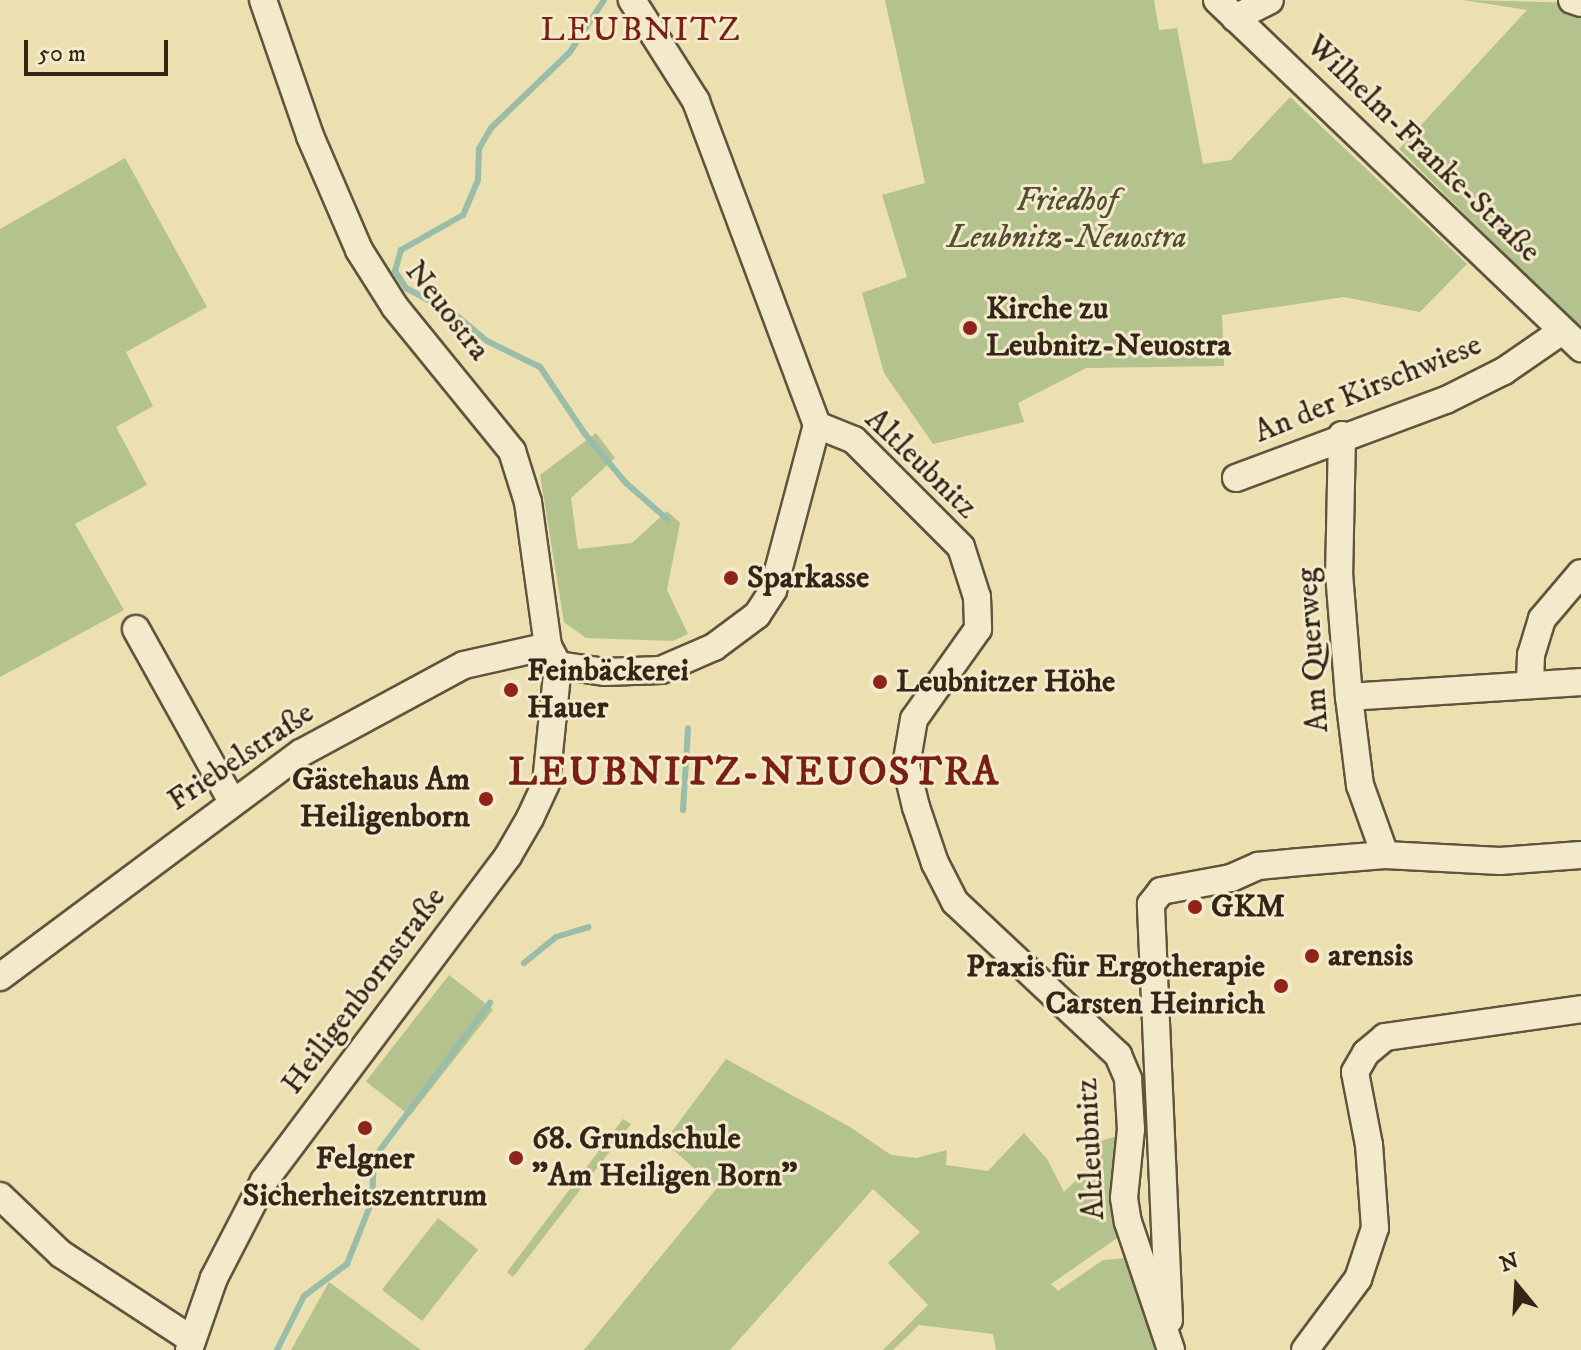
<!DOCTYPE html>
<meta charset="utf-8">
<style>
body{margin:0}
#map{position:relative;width:1581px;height:1350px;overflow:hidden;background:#ecdfb0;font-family:"IM FELL DW Pica",serif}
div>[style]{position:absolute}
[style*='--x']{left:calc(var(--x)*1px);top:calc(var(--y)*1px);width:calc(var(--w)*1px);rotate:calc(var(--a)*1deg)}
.green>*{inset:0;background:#b4c28d;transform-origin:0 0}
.stream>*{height:6px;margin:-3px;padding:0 3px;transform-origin:3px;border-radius:3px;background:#99bda8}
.roads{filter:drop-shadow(2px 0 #61543d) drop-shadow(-2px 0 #61543d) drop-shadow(0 2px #61543d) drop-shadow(0 -2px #61543d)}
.minor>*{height:26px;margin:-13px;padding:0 13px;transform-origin:13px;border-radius:13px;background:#f3eacc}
.dots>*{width:22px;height:22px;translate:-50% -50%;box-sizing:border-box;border:4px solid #f3eacc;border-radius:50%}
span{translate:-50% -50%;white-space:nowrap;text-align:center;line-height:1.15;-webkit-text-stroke:6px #f3eacc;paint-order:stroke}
.street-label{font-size:32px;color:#332617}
.park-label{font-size:32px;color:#534d34;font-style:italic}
.poi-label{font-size:32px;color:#332617;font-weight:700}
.left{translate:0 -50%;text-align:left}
.right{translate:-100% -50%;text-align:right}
.neighbourhood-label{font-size:34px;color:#7a1f14;letter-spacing:2px}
.district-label{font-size:40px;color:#7a1f14;font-weight:700;letter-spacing:2px}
.north{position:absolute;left:1477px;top:1246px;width:80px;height:80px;-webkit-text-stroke:6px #f3eacc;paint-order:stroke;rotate:342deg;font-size:22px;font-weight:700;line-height:32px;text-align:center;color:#332617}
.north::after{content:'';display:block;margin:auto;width:28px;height:36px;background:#332617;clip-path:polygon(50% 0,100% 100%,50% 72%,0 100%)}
.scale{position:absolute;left:24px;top:40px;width:144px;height:36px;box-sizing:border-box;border:4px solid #332617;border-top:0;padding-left:10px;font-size:24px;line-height:28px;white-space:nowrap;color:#332617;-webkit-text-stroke:6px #f3eacc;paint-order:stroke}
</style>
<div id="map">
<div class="green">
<div style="clip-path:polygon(885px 0,1154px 0,1159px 30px,1177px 28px,1203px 164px,1231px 160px,1290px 97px,1467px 264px,1420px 312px,1344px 297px,1222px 315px,1224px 366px,1086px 368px,1018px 403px,1024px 422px,933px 444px,884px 373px,862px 293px,907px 277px,882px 195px,925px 183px)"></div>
<div style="clip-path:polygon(1463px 0,1581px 3px,1581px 329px,1399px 149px,1527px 10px)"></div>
<div style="clip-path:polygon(125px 158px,207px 307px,126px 352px,153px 406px,116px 427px,147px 485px,75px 524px,124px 610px,0 677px,0 229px)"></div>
<div style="clip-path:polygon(596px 433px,615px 458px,571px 498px,578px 549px,632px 543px,667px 511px,680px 523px,667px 590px,688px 634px,673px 641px,586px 638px,564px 622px,540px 475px)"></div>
<div style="left:449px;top:975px;width:56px;height:135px;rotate:38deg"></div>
<div style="clip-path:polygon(726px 1059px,850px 1127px,891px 1155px,916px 1158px,947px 1150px,946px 1165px,988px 1171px,1024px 1133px,1047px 1159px,1064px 1192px,1099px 1158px,1098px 1142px,1120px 1135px,1120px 1236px,1051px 1284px,1058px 1291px,1103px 1260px,1127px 1258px,1162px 1350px,996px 1350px,993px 1334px,919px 1325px,893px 1350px,883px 1350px,928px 1305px,888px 1263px,920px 1232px,873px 1189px,730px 1350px,584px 1350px,717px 1188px,664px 1142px)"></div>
<div style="clip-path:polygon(623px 1119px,631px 1124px,513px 1277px,507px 1272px)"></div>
<div style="left:438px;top:1218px;width:51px;height:91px;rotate:38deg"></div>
<div style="clip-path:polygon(329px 1282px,421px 1350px,291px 1350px)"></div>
</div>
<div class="stream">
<div style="--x:604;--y:0;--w:62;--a:123.2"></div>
<div style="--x:570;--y:52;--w:110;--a:136.1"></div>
<div style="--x:491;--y:128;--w:24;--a:120"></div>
<div style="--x:479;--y:149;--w:31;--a:92"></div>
<div style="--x:478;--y:180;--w:38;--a:113"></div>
<div style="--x:463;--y:215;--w:71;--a:150.6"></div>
<div style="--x:401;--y:250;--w:22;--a:106"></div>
<div style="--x:395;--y:271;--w:20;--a:57"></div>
<div style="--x:406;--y:288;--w:57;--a:28.4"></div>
<div style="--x:456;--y:315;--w:40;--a:40"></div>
<div style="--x:487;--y:341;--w:59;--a:26.1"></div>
<div style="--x:540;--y:367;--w:81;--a:56.1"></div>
<div style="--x:585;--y:434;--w:64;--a:50.1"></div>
<div style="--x:626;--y:483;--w:55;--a:41.3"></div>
<div style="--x:683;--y:810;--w:82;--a:-86.5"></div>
<div style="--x:524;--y:963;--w:41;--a:-39.1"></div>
<div style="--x:556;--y:937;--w:34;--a:-17"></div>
<div style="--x:277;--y:1350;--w:60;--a:-63.4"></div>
<div style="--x:304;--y:1296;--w:54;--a:-36.7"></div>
<div style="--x:347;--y:1264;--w:68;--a:-68.4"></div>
<div style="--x:372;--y:1201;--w:43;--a:-87.3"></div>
<div style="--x:374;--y:1158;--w:194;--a:-53.2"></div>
</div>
<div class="roads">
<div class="minor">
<div style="--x:263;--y:0;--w:144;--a:70.9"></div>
<div style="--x:310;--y:136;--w:124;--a:66.7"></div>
<div style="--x:359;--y:250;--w:67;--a:57.7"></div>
<div style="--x:395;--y:307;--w:186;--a:50.9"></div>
<div style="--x:512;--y:451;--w:53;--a:72.6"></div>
<div style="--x:528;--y:502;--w:145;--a:82.1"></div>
<div style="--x:548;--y:646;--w:21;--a:62"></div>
<div style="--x:1217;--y:0;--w:504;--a:43.71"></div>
<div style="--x:1572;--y:0;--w:9;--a:18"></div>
<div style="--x:1235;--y:18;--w:39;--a:-27"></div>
<div style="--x:817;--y:425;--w:40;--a:22"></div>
<div style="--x:854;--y:440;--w:151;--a:45"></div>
<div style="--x:961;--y:547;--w:52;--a:72.3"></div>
<div style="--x:977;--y:597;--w:32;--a:88"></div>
<div style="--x:978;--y:629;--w:110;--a:125.4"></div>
<div style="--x:914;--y:719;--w:48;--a:99.7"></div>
<div style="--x:906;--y:766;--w:42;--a:76.3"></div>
<div style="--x:916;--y:807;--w:59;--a:71.3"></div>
<div style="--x:935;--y:863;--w:44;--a:62.9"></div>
<div style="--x:955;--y:902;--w:224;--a:43.2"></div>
<div style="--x:1118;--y:1055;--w:26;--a:67"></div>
<div style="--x:1128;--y:1079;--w:50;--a:86.6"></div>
<div style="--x:1131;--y:1129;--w:69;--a:95.8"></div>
<div style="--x:1124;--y:1198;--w:24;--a:81"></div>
<div style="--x:1128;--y:1222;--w:135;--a:71.4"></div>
<div style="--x:1342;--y:435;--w:138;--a:91.2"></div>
<div style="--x:1339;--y:573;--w:124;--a:85.4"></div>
<div style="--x:1349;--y:697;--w:89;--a:82.9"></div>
<div style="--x:1360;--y:785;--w:74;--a:70.3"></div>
<div style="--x:1236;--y:478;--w:224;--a:-20.4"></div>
<div style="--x:1446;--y:400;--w:65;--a:-26.6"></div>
<div style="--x:1504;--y:371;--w:70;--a:-34.6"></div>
<div style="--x:136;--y:629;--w:196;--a:60.9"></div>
<div style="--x:558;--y:665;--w:48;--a:8.5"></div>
<div style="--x:605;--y:672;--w:56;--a:-2"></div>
<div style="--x:661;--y:670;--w:58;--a:-23.5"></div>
<div style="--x:714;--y:647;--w:54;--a:-36.7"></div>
<div style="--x:757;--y:615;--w:30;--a:-57"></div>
<div style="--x:773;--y:590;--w:171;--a:-75.1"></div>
<div style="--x:817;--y:425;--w:346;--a:-110.5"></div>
<div style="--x:696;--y:101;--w:120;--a:-122.4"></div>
<div style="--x:1530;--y:683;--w:28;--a:-88"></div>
<div style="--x:1531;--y:655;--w:38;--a:-73"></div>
<div style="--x:1542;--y:619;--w:60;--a:-49.7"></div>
<div style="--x:1349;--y:697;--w:232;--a:-3.7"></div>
<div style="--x:0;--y:977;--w:375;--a:-36.7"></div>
<div style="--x:301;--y:753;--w:185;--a:-28.4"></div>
<div style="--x:464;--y:665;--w:86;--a:-12.7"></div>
<div style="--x:0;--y:1196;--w:84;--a:43.6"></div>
<div style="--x:61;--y:1254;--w:155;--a:33.2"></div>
<div style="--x:1169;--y:1320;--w:416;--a:-92.5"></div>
<div style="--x:1151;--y:904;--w:16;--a:-52"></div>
<div style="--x:1161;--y:891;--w:71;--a:-10.5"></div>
<div style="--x:1231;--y:878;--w:30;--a:-24"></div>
<div style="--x:1258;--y:866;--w:42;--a:-5.4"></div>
<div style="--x:1300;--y:862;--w:85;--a:-4.7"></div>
<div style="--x:1385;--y:855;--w:115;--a:3"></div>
<div style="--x:1500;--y:861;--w:81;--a:-4.2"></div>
<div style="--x:189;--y:1350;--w:76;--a:-70.9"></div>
<div style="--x:214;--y:1278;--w:109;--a:-62.7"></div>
<div style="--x:264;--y:1181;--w:406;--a:-53.1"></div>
<div style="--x:508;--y:856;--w:44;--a:-59.9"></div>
<div style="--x:530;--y:818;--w:38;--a:-65"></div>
<div style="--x:546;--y:783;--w:119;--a:-84.2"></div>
<div style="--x:1305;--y:1350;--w:89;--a:-53.3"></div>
<div style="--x:1358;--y:1279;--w:54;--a:-71.6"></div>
<div style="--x:1375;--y:1228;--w:83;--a:-94.1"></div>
<div style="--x:1369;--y:1145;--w:74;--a:-100.9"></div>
<div style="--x:1355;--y:1072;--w:22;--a:-60"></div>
<div style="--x:1366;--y:1053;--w:25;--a:-40"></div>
<div style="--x:1385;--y:1037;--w:198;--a:-8.1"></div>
</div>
</div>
<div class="dots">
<div style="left:970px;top:328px;background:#8f2418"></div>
<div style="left:731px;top:578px;background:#8f2418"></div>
<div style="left:880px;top:682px;background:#8f2418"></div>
<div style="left:511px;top:690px;background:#8f2418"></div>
<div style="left:486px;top:799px;background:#8f2418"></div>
<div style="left:1195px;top:907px;background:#8f2418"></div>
<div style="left:1312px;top:956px;background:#8f2418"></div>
<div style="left:1281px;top:986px;background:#8f2418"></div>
<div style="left:365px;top:1128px;background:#8f2418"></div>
<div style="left:516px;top:1158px;background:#8f2418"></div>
</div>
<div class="street-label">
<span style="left:1423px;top:149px;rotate:44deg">Wilhelm-Franke-Straße</span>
<span style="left:447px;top:311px;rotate:52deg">Neuostra</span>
<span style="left:1368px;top:389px;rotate:-22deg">An der Kirschwiese</span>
<span style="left:921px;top:464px;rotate:44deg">Altleubnitz</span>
<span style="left:1313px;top:650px;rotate:-94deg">Am Querweg</span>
<span style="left:241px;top:757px;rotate:-34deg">Friebelstraße</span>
<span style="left:364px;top:991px;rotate:-53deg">Heiligenbornstraße</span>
<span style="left:1091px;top:1149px;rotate:-93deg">Altleubnitz</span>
</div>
<div class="park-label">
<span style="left:1067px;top:220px">Friedhof<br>Leubnitz-Neuostra</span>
</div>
<div class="poi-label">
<span class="left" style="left:986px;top:328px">Kirche zu<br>Leubnitz-Neuostra</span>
<span class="left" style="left:747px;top:578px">Sparkasse</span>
<span class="left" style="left:527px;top:690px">Feinbäckerei<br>Hauer</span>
<span class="left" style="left:896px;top:682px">Leubnitzer Höhe</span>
<span class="right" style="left:470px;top:799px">Gästehaus Am<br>Heiligenborn</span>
<span class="left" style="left:1211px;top:907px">GKM</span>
<span class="left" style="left:1328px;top:956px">arensis</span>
<span class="right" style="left:1265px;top:986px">Praxis für Ergotherapie<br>Carsten Heinrich</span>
<span class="left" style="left:532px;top:1158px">68. Grundschule<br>"Am Heiligen Born"</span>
<span style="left:365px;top:1178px">Felgner<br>Sicherheitszentrum</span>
</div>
<div class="neighbourhood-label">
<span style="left:641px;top:31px">LEUBNITZ</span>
</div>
<div class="district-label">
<span style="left:754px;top:773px">LEUBNITZ-NEUOSTRA</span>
</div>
<div class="north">N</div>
<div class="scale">50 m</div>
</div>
